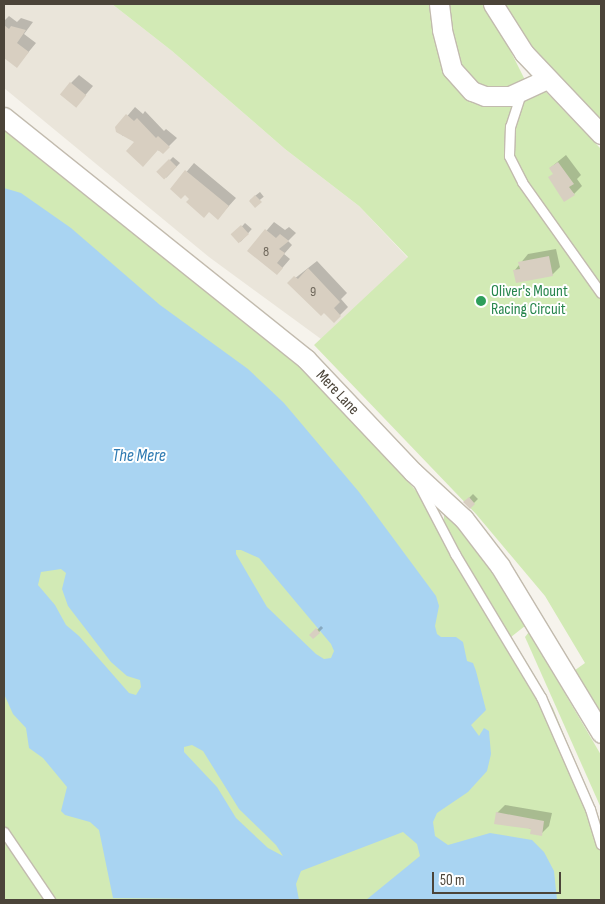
<!DOCTYPE html>
<style>
body{margin:0}
#map{position:relative;width:605px;height:904px;overflow:hidden;background:#f6f3ec;font-family:"Sofia Sans Condensed",sans-serif}
div>[style]{position:absolute}
[style*='--x']{left:calc(var(--x)*1px);top:calc(var(--y)*1px);width:calc(var(--w)*1px);rotate:calc(var(--a)*1deg)}
.residential>*{inset:0;background:#eae5da}
.green>*{inset:0;background:#d2eab5}
.water>*{inset:0;background:#a9d4f2}
.shadow>*{inset:0;background:#0003;transform-origin:0 0}
.building>*{inset:0;background:#d8cfc1;transform-origin:0 0}
.roads{filter:drop-shadow(1px 0 #c2bbae) drop-shadow(-1px 0 #c2bbae) drop-shadow(0 1px #c2bbae) drop-shadow(0 -1px #c2bbae)}
.service>*{height:9px;margin:-4.5px;padding:0 4.5px;transform-origin:4.5px;border-radius:4.5px;background:#fff}
.minor>*{height:19px;margin:-9.5px;padding:0 9.5px;transform-origin:9.5px;border-radius:9.5px;background:#fff}
.dots>*{width:14px;height:14px;translate:-50% -50%;box-sizing:border-box;border:2px solid #fff;border-radius:50%}
span{translate:-50% -50%;white-space:nowrap;text-align:center;line-height:1.15;-webkit-text-stroke:4px #fff;paint-order:stroke}
.number-label{font-size:14px;color:#6e675b}
.number-label span{-webkit-text-stroke-width:0}
.leisure-label{font-size:16px;color:#27864d}
.left{translate:0 -50%;text-align:left}
.street-label{font-size:16px;color:#4b4439}
.water-label{font-size:18px;color:#2e7ab2;font-style:italic}
.frame{position:absolute;inset:0;border:5px solid #4b4439;pointer-events:none}
.scale{position:absolute;left:432px;top:872px;width:129px;height:22px;box-sizing:border-box;border:2px solid #4b4439;border-top:0;padding-left:6px;font-size:15px;line-height:18px;white-space:nowrap;color:#4b4439;-webkit-text-stroke:4px #fff;paint-order:stroke}
</style>
<div id="map">
<div class="residential">
<div style="clip-path:polygon(4px 4px,112px 4px,172px 51px,285px 149px,359px 206px,408px 258px,321px 339px,209px 257px,4px 88px)"></div>
</div>
<div class="green">
<div style="clip-path:polygon(112px 4px,487px 4px,525px 80px,546px 92px,601px 149px,601px 721px,571px 673px,585px 663px,545px 596px,476px 514px,314px 345px,408px 257px,359px 206px,285px 149px,172px 51px)"></div>
<div style="clip-path:polygon(503px 4px,601px 4px,601px 124px,537px 53px)"></div>
<div style="clip-path:polygon(4px 124px,278px 343px,356px 420px,444px 524px,444px 515px,452px 516px,530px 622px,511px 637px,553px 708px,601px 827px,601px 900px,4px 900px)"></div>
<div style="clip-path:polygon(529px 632px,601px 755px,601px 808px,525px 637px)"></div>
</div>
<div class="water">
<div style="clip-path:polygon(evenodd,4px 188px,21px 193px,71px 228px,160px 305px,248px 369px,284px 403px,359px 492px,436px 596px,439px 606px,435px 626px,437px 634px,441px 637px,456px 637px,463px 642px,467px 661px,473px 663px,476px 671px,486px 710px,471px 725px,479px 736px,484px 728px,489px 731px,491px 754px,487px 771px,468px 792px,437px 813px,433px 822px,435px 836px,448px 845px,490px 833px,532px 840px,544px 852px,554px 871px,557px 900px,366px 900px,420px 856px,417px 844px,403px 832px,301px 871px,296px 884px,299px 900px,113px 898px,99px 830px,90px 822px,65px 815px,61px 811px,67px 787px,43px 758px,29px 748px,26px 728px,13px 714px,4px 694px,4px 188px,241px 550px,259px 558px,331px 644px,334px 651px,331px 658px,324px 659px,316px 654px,267px 607px,236px 554px,236px 550px,241px 550px,4px 188px,61px 569px,66px 573px,62px 589px,68px 606px,111px 662px,127px 676px,140px 680px,141px 687px,136px 695px,129px 693px,79px 636px,66px 625px,55px 605px,38px 585px,41px 572px,61px 569px,4px 188px,192px 745px,203px 751px,239px 809px,276px 845px,283px 856px,268px 848px,236px 818px,217px 787px,184px 752px,184px 747px,192px 745px)"></div>
</div>
<div class="shadow">
<div style="clip-path:polygon(9px 16px,17px 22px,21px 18px,33px 22px,24px 34px,36px 43px,17px 66px,4px 55px,4px 21px)"></div>
<div style="clip-path:polygon(79px 75px,93px 86px,76px 106px,71px 83px)"></div>
<div style="clip-path:polygon(135px 107px,143px 114px,145px 111px,164px 131px,166px 129px,177px 138px,163px 152px,136px 142px,129px 135px,123px 136px,117px 128px)"></div>
<div style="clip-path:polygon(566px 155px,581px 175px,577px 179px,582px 186px,574px 194px,550px 168px)"></div>
<div style="clip-path:polygon(173px 157px,180px 163px,166px 178px,170px 160px)"></div>
<div style="clip-path:polygon(194px 163px,236px 198px,218px 218px,185px 193px,172px 189px)"></div>
<div style="left:260px;top:192px;width:6px;height:13px;rotate:51deg"></div>
<div style="clip-path:polygon(274px 222px,285px 230px,289px 227px,296px 233px,288px 241px,292px 245px,284px 254px,290px 259px,277px 274px,249px 251px)"></div>
<div style="left:245px;top:223px;width:9px;height:17px;rotate:41deg"></div>
<div style="clip-path:polygon(556px 249px,560px 267px,552px 275px,515px 270px,528px 254px)"></div>
<div style="clip-path:polygon(317px 261px,347px 293px,341px 299px,348px 307px,334px 321px,289px 283px)"></div>
<div style="left:473px;top:494px;width:7px;height:11px;rotate:45deg"></div>
<div style="left:321px;top:626px;width:3px;height:13px;rotate:45deg"></div>
<div style="clip-path:polygon(505px 805px,552px 813px,549px 826px,541px 834px,497px 813px)"></div>
</div>
<div class="building">
<div style="clip-path:polygon(4px 25px,9px 29px,11px 26px,26px 30px,17px 43px,29px 52px,17px 68px,4px 58px)"></div>
<div style="left:70px;top:82px;width:21px;height:16px;rotate:39deg"></div>
<div style="clip-path:polygon(126px 114px,134px 121px,137px 118px,156px 138px,158px 136px,170px 147px,163px 154px,158px 150px,143px 167px,126px 151px,134px 142px,116px 132px,115px 127px)"></div>
<div style="left:169px;top:159px;width:11px;height:18px;rotate:45deg"></div>
<div style="clip-path:polygon(558px 162px,574px 184px,569px 187px,575px 195px,564px 202px,548px 177px,553px 174px,549px 168px)"></div>
<div style="clip-path:polygon(185px 170px,229px 206px,218px 220px,209px 212px,204px 218px,186px 202px,189px 199px,185px 195px,181px 199px,170px 189px)"></div>
<div style="clip-path:polygon(255px 195px,262px 202px,255px 208px,249px 201px)"></div>
<div style="left:241px;top:225px;width:12px;height:14px;rotate:48deg"></div>
<div style="clip-path:polygon(265px 229px,276px 238px,280px 234px,289px 241px,279px 249px,285px 253px,277px 263px,283px 268px,277px 275px,247px 251px)"></div>
<div style="clip-path:polygon(549px 256px,553px 276px,516px 283px,513px 270px,520px 269px,518px 262px)"></div>
<div style="clip-path:polygon(308px 268px,340px 302px,334px 308px,341px 316px,334px 323px,324px 313px,321px 316px,287px 283px,294px 276px,298px 279px)"></div>
<div style="clip-path:polygon(469px 497px,475px 504px,470px 509px,463px 502px)"></div>
<div style="clip-path:polygon(316px 628px,320px 633px,313px 639px,309px 635px)"></div>
<div style="clip-path:polygon(496px 812px,544px 821px,542px 836px,530px 834px,531px 829px,494px 824px)"></div>
</div>
<div class="roads">
<div class="service">
<div style="--x:521;--y:93;--w:35;--a:108"></div>
<div style="--x:510;--y:126;--w:30;--a:92"></div>
<div style="--x:509;--y:156;--w:29;--a:63"></div>
<div style="--x:522;--y:182;--w:136;--a:54.6"></div>
<div style="--x:419;--y:485;--w:78;--a:62.4"></div>
<div style="--x:455;--y:554;--w:167;--a:59"></div>
<div style="--x:541;--y:697;--w:122;--a:66.4"></div>
<div style="--x:590;--y:809;--w:37;--a:73"></div>
<div style="--x:4;--y:832;--w:82;--a:55.9"></div>
</div>
<div class="minor">
<div style="--x:439;--y:4;--w:26;--a:83"></div>
<div style="--x:442;--y:30;--w:40;--a:75.6"></div>
<div style="--x:452;--y:69;--w:30;--a:48"></div>
<div style="--x:472;--y:91;--w:14;--a:21"></div>
<div style="--x:485;--y:96;--w:25;--a:0"></div>
<div style="--x:510;--y:96;--w:41;--a:-24.7"></div>
<div style="--x:493;--y:4;--w:58;--a:57.7"></div>
<div style="--x:524;--y:53;--w:112;--a:46.5"></div>
<div style="--x:4;--y:117;--w:387;--a:38.7"></div>
<div style="--x:306;--y:359;--w:156;--a:46.6"></div>
<div style="--x:413;--y:472;--w:69;--a:42.7"></div>
<div style="--x:464;--y:519;--w:59;--a:52.5"></div>
<div style="--x:500;--y:566;--w:195;--a:58.8"></div>
</div>
</div>
<div class="dots">
<div style="left:481px;top:301px;background:#2e9e5b"></div>
</div>
<div class="number-label">
<span style="left:266px;top:252px">8</span>
<span style="left:313px;top:292px">9</span>
</div>
<div class="leisure-label">
<span class="left" style="left:491px;top:301px">Oliver's Mount<br>Racing Circuit</span>
</div>
<div class="street-label">
<span style="left:337px;top:393px;rotate:47deg">Mere Lane</span>
</div>
<div class="water-label">
<span style="left:139px;top:456px">The Mere</span>
</div>
<div class="frame"></div>
<div class="scale">50 m</div>
</div>
